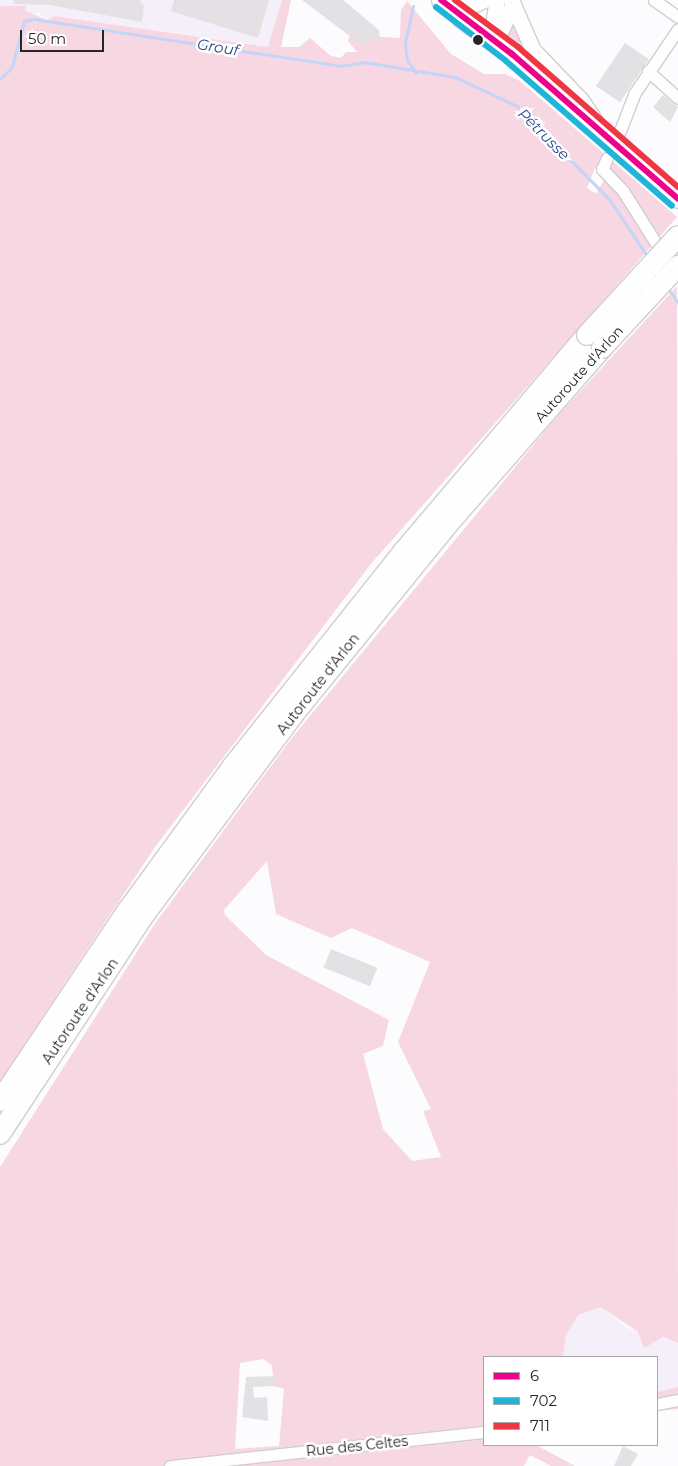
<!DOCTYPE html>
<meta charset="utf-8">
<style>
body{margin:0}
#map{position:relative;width:678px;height:1466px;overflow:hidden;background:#fcfbfd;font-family:Montserrat,sans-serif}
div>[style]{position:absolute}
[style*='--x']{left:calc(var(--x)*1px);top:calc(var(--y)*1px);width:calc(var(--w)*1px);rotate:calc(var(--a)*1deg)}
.built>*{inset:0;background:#f5eff9}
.green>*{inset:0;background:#f7d7e2}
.stream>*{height:3px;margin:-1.5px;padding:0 1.5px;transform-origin:1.5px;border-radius:1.5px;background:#c5d5fa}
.building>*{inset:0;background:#e3e1e3;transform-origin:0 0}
.roads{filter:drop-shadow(1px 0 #d0ced2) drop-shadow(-1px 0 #d0ced2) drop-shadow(0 1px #d0ced2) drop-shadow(0 -1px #d0ced2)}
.minor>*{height:11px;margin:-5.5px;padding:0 5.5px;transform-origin:5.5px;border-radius:5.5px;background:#fffeff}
.secondary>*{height:15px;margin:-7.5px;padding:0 7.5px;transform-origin:7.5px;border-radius:7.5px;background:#fffeff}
.primary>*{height:18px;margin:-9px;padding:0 9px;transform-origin:9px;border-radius:9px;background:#fffeff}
.motorway>*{height:20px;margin:-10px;padding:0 10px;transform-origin:10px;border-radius:10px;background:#fffeff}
.bridges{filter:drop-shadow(1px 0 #d0ced2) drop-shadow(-1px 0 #d0ced2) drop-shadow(0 1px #d0ced2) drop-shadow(0 -1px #d0ced2)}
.motorway-bridge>*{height:20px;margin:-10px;padding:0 10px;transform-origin:10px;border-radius:10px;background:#fffeff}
.bus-1>*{height:6px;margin:-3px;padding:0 3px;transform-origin:3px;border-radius:3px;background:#ed028c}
.bus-2>*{height:6px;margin:-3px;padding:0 3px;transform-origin:3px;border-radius:3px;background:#1fb4d8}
.bus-3>*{height:6px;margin:-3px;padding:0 3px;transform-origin:3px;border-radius:3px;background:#ef3744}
.dots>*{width:14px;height:14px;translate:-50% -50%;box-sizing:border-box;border:2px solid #fff;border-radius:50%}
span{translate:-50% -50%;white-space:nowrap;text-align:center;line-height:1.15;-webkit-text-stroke:5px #fff;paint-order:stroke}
.street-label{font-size:14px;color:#272529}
.water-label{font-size:15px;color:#2a4790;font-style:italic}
.legend{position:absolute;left:483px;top:1356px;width:175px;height:90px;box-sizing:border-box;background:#fff;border:1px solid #a9a8a9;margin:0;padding:6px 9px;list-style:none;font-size:15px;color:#272529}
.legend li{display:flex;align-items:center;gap:10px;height:25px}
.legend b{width:25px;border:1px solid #a9a8a9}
.scale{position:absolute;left:20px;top:30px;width:84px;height:22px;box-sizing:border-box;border:2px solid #272529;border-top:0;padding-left:6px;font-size:15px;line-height:18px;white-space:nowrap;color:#272529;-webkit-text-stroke:4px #fff;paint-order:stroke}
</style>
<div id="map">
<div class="built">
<div style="clip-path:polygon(0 0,282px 0,269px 47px,55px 16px,47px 20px,38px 12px,0 38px)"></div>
<div style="clip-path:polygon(601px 1306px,627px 1328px,678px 1343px,678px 1387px,657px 1392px,657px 1357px,563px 1357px,566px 1335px,578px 1314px)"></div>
</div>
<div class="green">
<div style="clip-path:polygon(evenodd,282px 0,291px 0,281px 47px,299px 47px,310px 38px,331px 56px,341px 58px,346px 52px,357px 52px,348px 41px,350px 35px,400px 38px,401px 10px,407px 1px,451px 54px,484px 74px,505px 74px,520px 81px,677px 217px,370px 565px,155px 847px,0 1081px,0 6px,25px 6px,26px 11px,47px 20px,55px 16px,268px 47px,282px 0,595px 168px,605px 178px,596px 194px,587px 188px,595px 168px)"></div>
<div style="clip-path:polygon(452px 19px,503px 58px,503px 60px,453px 26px)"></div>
<div style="clip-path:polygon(514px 22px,525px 48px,507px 34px)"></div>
<div style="clip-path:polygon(evenodd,677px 286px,678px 1343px,663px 1337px,644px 1348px,638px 1332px,601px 1307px,578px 1315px,566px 1335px,563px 1357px,484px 1357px,484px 1445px,536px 1445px,575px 1466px,551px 1466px,530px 1455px,524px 1466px,0 1466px,0 1167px,154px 925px,291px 739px,554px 420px,677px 286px,267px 861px,276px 914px,331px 938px,352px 928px,430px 962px,398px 1042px,431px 1109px,423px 1111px,441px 1157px,412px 1161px,383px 1129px,363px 1054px,383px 1046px,389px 1020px,266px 955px,225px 915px,224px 910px,267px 861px,677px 286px,263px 1359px,272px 1365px,274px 1386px,284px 1389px,279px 1446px,235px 1449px,240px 1363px,263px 1359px)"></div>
<div style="clip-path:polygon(678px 1387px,678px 1409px,657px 1411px,657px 1392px)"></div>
</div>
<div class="stream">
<div style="--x:413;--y:6;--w:39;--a:102"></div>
<div style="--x:405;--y:44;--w:16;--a:83"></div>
<div style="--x:407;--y:60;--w:16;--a:55"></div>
<div style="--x:0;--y:79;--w:17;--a:-45"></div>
<div style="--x:12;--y:67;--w:48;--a:-75.4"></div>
<div style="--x:24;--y:21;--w:10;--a:-11"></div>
<div style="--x:34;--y:19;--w:310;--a:8.7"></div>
<div style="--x:340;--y:66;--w:24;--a:-9"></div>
<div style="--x:364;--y:62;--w:92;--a:9.4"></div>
<div style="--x:455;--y:77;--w:68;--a:25.1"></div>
<div style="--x:517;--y:106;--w:131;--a:45.3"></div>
<div style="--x:609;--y:199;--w:72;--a:56.3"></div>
<div style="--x:667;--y:287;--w:19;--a:55"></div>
</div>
<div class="building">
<div style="clip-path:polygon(14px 0,140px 0,144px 6px,142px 22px,50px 5px,14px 4px)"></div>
<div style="clip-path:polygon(174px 0,269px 0,258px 38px,171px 11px)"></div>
<div style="clip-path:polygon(302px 0,343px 0,379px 30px,380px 39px,368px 39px,363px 46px)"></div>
<div style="left:625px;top:43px;width:29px;height:52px;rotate:34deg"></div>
<div style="clip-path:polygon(663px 95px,678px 107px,670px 122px,653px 107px)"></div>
<div style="left:331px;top:949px;width:50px;height:20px;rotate:22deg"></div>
<div style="clip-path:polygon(274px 1376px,274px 1386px,253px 1387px,254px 1398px,267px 1397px,268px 1421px,242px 1417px,246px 1377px)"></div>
<div style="clip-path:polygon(623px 1446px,638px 1454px,631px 1466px,614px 1466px)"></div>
</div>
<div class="roads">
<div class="minor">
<div style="--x:654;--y:0;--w:29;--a:35"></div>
<div style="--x:648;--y:71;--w:40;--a:42"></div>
<div style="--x:620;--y:131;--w:40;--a:-69"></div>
<div style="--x:634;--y:94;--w:78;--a:-55.9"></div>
<div style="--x:607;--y:158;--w:12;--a:114"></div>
<div style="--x:602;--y:169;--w:30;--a:46"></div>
<div style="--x:623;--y:191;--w:77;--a:57.8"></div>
<div style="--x:657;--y:1404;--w:21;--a:-11"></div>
<div style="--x:170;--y:1466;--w:316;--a:-6.2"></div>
</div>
<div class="secondary">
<div style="--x:511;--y:0;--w:55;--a:66.3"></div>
<div style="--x:533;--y:50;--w:69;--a:46.2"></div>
<div style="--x:581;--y:100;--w:27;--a:56"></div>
<div style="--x:449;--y:6;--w:22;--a:0"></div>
<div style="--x:471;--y:6;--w:14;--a:-25"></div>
<div style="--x:491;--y:37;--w:37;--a:-81"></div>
<div style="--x:496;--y:41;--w:41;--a:-65.3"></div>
</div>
<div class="primary">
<div style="--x:441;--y:0;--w:89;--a:37.3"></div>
<div style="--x:512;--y:54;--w:220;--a:41.1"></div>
</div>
<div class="motorway">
<div style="--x:0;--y:1101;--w:230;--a:-56.2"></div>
<div style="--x:128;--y:910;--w:178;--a:-53.9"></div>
<div style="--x:233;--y:766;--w:273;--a:-51.5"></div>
<div style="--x:403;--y:552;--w:285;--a:-49.7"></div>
<div style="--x:0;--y:1134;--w:262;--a:-56.7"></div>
<div style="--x:144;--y:915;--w:249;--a:-53.3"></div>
<div style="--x:293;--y:715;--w:257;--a:-50.9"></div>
<div style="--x:455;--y:516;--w:223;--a:-48.8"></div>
</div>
</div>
<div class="bridges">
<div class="motorway-bridge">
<div style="--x:587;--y:335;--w:134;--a:-47.4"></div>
<div style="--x:602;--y:348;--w:112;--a:-47.2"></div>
</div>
</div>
<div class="bus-1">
<div style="--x:441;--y:0;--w:89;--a:37.3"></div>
<div style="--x:512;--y:54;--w:220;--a:41.1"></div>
</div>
<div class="bus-2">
<div style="--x:436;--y:7;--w:88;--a:37.6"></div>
<div style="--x:506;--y:61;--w:220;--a:41.1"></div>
</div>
<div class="bus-3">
<div style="--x:455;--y:0;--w:79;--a:36.7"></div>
<div style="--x:518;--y:47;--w:213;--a:41.2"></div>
</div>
<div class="dots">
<div style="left:478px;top:40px;background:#272529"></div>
</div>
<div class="street-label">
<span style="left:579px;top:374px;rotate:-48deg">Autoroute d'Arlon</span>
<span style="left:318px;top:684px;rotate:-52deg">Autoroute d'Arlon</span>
<span style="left:80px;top:1011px;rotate:-56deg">Autoroute d'Arlon</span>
<span style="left:357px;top:1446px;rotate:-6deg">Rue des Celtes</span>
</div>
<div class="water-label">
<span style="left:218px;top:47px;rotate:9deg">Grouf</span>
<span style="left:544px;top:134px;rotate:45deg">Pétrusse</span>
</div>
<ul class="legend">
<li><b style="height:6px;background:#ed028c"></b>6</li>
<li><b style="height:6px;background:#1fb4d8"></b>702</li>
<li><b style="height:6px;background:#ef3744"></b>711</li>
</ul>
<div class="scale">50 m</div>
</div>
